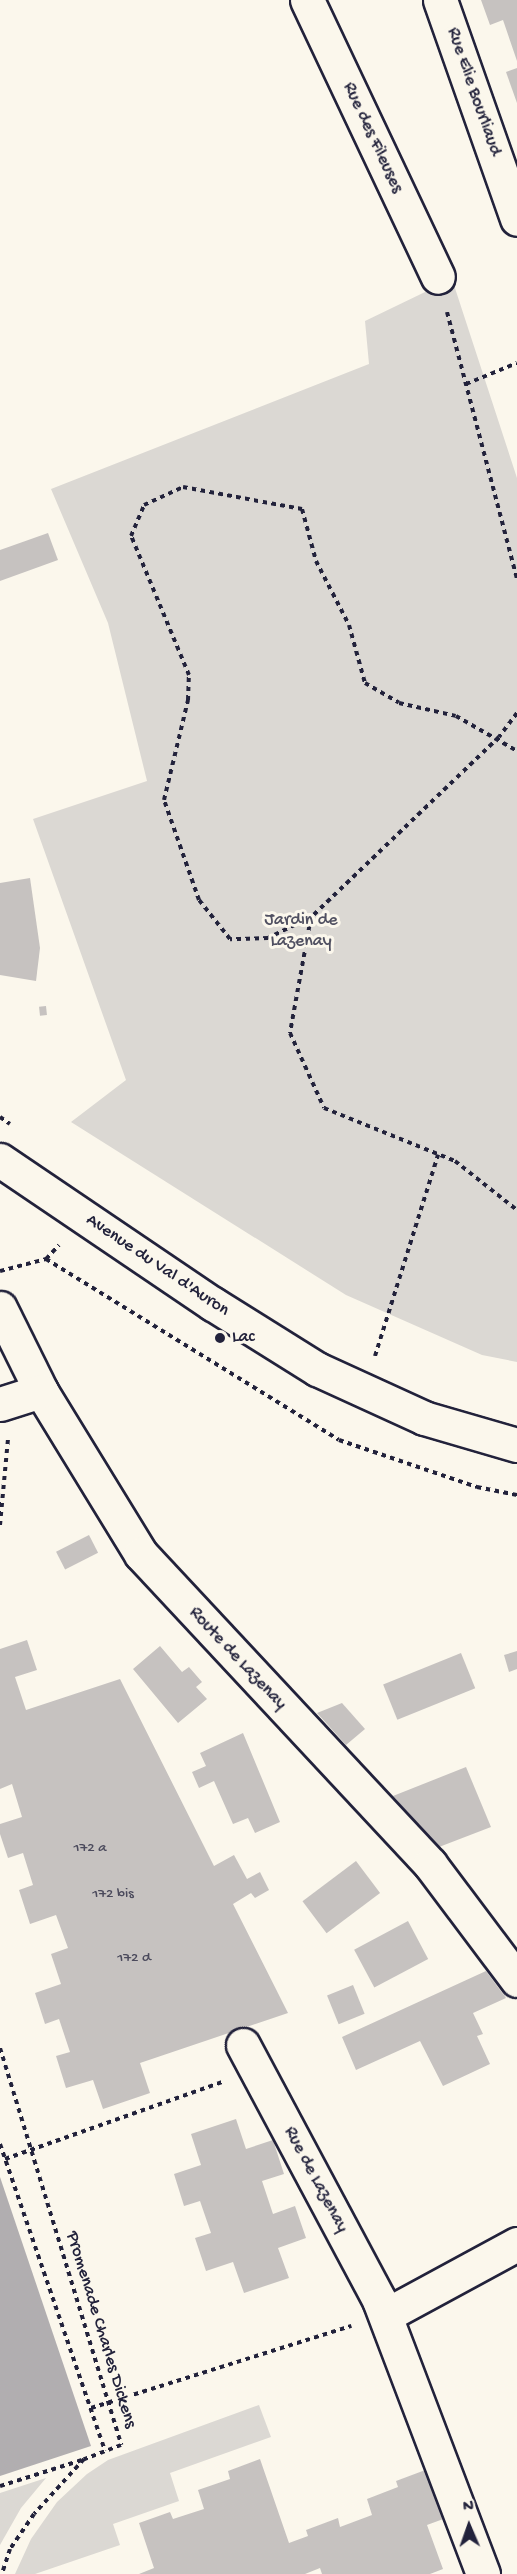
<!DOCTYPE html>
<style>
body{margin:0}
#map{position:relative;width:517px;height:2574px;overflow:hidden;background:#fbf7ec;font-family:"Gochi Hand",sans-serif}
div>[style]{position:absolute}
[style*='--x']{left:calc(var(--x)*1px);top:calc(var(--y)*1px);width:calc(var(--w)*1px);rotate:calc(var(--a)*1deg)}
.green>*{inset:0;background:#dbd8d3}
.water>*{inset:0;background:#b1aeb0}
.building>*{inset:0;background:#c6c2c0;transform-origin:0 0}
.path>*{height:4px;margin-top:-2px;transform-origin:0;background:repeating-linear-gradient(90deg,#22223b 0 4.5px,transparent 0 9px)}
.roads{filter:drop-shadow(2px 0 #22223b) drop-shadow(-2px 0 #22223b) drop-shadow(0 2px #22223b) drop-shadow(0 -2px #22223b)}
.minor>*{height:33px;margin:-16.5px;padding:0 16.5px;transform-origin:16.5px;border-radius:16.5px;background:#fbf7ec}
.dots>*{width:16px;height:16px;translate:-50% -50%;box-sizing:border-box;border:3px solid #fbf7ec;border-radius:50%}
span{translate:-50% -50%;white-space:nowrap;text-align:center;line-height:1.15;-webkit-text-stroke:6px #fbf7ec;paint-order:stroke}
.number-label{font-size:15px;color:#4b4a5c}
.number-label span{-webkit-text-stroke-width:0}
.street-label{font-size:18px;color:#22223b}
.park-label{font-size:18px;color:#505061}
.poi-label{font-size:18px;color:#22223b}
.left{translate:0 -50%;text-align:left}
.north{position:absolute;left:439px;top:2496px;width:60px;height:60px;-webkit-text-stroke:4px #fbf7ec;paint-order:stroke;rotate:358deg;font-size:16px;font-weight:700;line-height:24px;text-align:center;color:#22223b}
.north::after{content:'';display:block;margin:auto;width:21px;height:27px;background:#22223b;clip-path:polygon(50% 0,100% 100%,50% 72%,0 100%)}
</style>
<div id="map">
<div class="green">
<div style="clip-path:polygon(452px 279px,517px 478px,517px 1362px,482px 1355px,346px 1295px,71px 1122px,126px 1080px,33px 819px,147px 781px,108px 623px,51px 489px,369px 364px,365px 321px)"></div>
<div style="clip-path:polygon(259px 2405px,271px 2437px,170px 2473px,179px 2501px,113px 2524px,120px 2545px,35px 2574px,15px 2574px,31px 2539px,57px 2502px,87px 2474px,108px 2460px)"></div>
<div style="clip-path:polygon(46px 2478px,21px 2508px,0 2545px,0 2493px)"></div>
</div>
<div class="water">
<div style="clip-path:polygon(0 2177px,91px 2446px,0 2476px)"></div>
</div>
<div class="building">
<div style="clip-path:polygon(481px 0,517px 0,517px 61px,503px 20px,490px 25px)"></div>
<div style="clip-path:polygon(517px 68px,517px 103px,506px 72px)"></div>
<div style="clip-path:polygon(48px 533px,58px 560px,0 581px,0 550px)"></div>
<div style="clip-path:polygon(30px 878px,40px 948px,36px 981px,0 975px,0 883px)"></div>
<div style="left:46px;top:1006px;width:9px;height:7px;rotate:84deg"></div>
<div style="left:89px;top:1535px;width:20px;height:37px;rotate:63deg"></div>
<div style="clip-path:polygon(27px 1640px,37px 1670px,15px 1677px,26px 1710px,120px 1679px,214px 1866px,234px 1855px,247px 1879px,260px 1872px,269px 1890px,255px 1898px,251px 1893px,233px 1904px,288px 2013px,140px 2063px,150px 2093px,103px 2109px,93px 2080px,66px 2088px,56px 2056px,70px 2052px,59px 2019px,45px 2024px,35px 1993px,61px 1984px,51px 1954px,68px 1948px,56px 1915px,30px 1924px,19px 1890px,33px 1885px,23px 1853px,8px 1858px,0 1834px,0 1824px,22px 1817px,12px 1784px,0 1789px,0 1649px)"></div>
<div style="clip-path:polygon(160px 1646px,182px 1672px,189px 1667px,202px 1682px,196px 1687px,207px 1699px,178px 1723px,133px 1669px)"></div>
<div style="clip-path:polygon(517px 1651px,517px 1669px,509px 1672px,504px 1655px)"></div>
<div style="left:461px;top:1653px;width:38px;height:84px;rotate:68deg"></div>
<div style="clip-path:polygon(342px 1703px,365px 1729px,346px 1745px,317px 1713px)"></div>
<div style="clip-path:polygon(243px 1733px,280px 1822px,255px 1833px,248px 1818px,233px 1824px,214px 1781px,199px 1788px,192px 1772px,206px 1766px,200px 1753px)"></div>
<div style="clip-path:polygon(466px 1767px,491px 1827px,439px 1847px,393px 1796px)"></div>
<div style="left:356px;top:1861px;width:40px;height:67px;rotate:53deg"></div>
<div style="left:408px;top:1921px;width:43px;height:61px;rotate:62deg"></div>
<div style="clip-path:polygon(486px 1971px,506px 1998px,473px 2013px,483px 2034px,477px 2036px,490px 2064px,443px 2086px,420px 2041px,356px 2070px,342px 2037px)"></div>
<div style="left:353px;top:1985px;width:31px;height:28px;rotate:68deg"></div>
<div style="clip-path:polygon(236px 2119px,246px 2149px,273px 2140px,284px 2174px,262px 2181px,273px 2214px,295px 2206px,306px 2238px,278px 2248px,289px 2278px,244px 2293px,233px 2262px,206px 2271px,195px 2238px,211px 2233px,200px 2201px,184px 2206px,174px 2174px,201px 2165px,191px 2134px)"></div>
<div style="clip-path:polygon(260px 2459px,289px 2543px,308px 2536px,306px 2530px,338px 2518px,340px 2527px,372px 2515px,367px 2499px,398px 2487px,396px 2481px,428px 2469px,446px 2518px,427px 2525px,443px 2569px,430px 2574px,322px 2574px,320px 2568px,305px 2574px,139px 2574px,154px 2568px,139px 2523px,170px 2512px,173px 2519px,204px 2509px,198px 2490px,230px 2479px,228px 2471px)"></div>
</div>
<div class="path">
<div style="--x:447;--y:312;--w:276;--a:75.3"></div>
<div style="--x:466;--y:384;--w:55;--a:-22.4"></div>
<div style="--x:517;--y:713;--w:30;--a:127"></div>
<div style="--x:499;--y:737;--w:260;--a:136.2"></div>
<div style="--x:311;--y:917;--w:118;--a:100.3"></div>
<div style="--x:290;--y:1033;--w:82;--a:65.6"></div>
<div style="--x:324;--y:1108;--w:141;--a:22"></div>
<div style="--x:455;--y:1161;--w:79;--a:38.3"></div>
<div style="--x:311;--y:917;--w:48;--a:154"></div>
<div style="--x:268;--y:938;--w:38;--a:178"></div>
<div style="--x:230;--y:939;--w:50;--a:-128.5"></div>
<div style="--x:199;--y:900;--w:106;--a:-109.3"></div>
<div style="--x:164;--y:800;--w:103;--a:-76.5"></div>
<div style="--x:188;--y:700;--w:25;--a:-88"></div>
<div style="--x:189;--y:675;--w:151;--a:-112.6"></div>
<div style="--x:131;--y:536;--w:34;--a:-67"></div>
<div style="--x:144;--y:505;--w:43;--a:-24.8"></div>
<div style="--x:183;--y:487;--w:121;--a:10.5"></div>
<div style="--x:302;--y:509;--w:54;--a:74.9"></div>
<div style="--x:316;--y:561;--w:72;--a:62.7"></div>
<div style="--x:349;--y:625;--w:60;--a:74.6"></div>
<div style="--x:365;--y:683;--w:39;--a:30"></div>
<div style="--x:399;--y:703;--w:58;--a:12.8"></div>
<div style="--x:456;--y:716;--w:70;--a:29.8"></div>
<div style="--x:0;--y:1117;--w:12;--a:35"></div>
<div style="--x:46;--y:1259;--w:344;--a:31.7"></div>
<div style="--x:339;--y:1440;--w:146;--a:18.8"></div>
<div style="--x:477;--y:1487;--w:41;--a:11.3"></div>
<div style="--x:0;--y:1271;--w:48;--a:-14.6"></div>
<div style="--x:46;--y:1259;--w:19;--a:-47"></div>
<div style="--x:375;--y:1356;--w:211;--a:-72.6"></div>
<div style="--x:0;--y:1525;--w:87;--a:-84.7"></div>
<div style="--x:0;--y:2048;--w:415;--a:73"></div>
<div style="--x:121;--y:2445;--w:40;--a:159"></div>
<div style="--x:84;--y:2459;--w:74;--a:132.3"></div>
<div style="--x:34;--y:2514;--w:42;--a:124.4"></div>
<div style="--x:10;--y:2549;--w:26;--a:108"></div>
<div style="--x:0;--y:2144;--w:324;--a:71.1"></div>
<div style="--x:5;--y:2159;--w:230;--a:-19.5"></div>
<div style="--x:91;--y:2408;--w:273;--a:-17.5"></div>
<div style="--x:0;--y:2486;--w:86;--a:-17.6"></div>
</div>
<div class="roads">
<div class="minor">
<div style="--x:307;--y:0;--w:306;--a:64.7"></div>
<div style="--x:440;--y:0;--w:232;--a:70.6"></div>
<div style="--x:0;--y:1160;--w:257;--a:34.1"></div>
<div style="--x:213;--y:1304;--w:123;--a:32"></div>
<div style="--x:317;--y:1369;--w:118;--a:24.6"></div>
<div style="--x:424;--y:1418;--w:97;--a:16.2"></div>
<div style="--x:0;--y:1308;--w:93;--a:63.7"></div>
<div style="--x:41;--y:1391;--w:191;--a:58.5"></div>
<div style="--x:141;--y:1554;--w:424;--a:47"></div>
<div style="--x:430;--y:1864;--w:145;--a:53.1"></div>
<div style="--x:0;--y:1404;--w:43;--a:-17.6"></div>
<div style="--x:243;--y:2045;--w:289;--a:61.9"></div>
<div style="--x:379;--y:2300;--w:293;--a:69.2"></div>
<div style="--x:386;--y:2315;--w:149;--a:-28.5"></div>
</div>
</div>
<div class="dots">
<div style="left:220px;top:1338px;background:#22223b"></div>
</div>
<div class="number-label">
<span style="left:90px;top:1849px">172 a</span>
<span style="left:113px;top:1895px">172 bis</span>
<span style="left:134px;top:1959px">172 d</span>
</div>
<div class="street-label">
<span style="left:473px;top:92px;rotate:71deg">Rue Elie Bourliaud</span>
<span style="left:372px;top:138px;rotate:65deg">Rue des Fileuses</span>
<span style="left:157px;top:1266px;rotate:34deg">Avenue du Val d'Auron</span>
<span style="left:237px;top:1659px;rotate:47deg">Route de Lazenay</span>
<span style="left:315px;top:2180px;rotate:62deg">Rue de Lazenay</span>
<span style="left:100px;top:2330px;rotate:73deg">Promenade Charles Dickens</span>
</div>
<div class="park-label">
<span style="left:301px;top:932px">Jardin de<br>Lazenay</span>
</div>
<div class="poi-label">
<span class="left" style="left:232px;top:1338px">Lac</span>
</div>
<div class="north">N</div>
</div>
